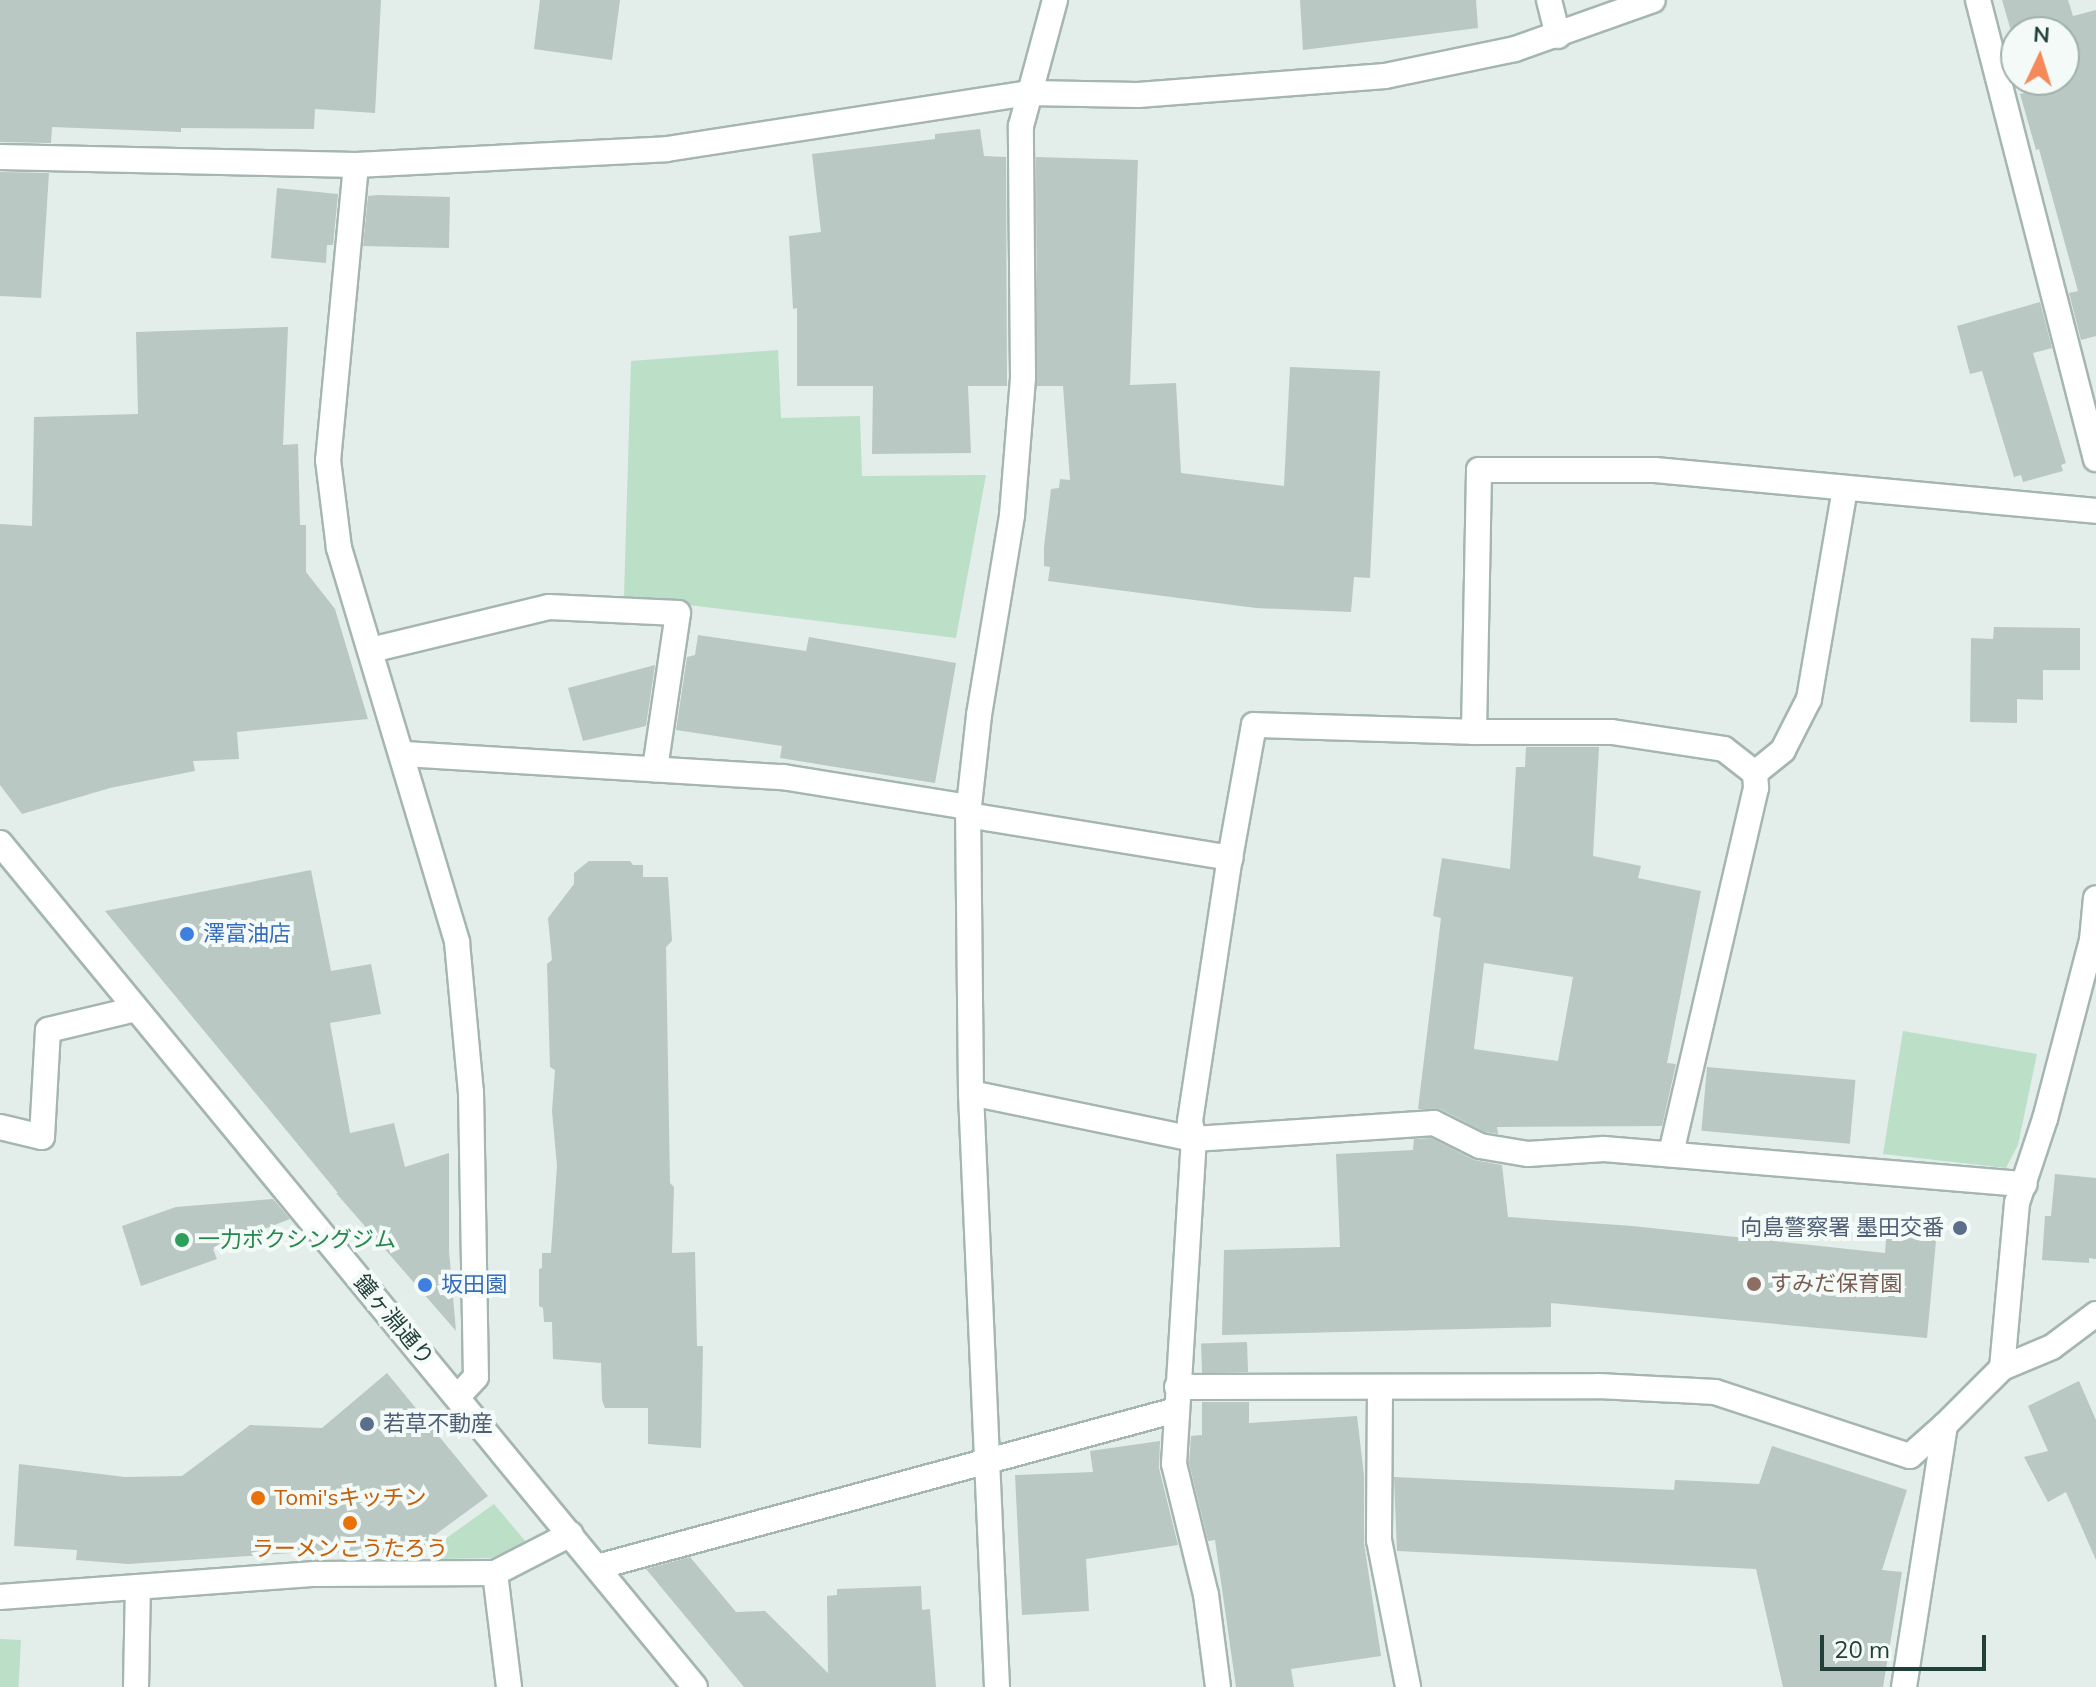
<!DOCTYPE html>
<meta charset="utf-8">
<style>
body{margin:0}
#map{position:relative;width:2096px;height:1687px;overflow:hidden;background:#e3edea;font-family:Mulish,"Noto Sans JP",sans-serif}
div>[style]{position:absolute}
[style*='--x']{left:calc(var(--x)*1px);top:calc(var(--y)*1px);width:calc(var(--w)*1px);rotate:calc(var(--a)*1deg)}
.green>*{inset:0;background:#bcdfc8;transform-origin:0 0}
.building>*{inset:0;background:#b9c8c3;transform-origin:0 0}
.roads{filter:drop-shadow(2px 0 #a5b6b2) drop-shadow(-2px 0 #a5b6b2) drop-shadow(0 2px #a5b6b2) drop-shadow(0 -2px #a5b6b2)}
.lane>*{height:24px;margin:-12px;padding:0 12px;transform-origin:12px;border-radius:12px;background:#fff}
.street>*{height:24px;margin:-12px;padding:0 12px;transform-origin:12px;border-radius:12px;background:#fff}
.secondary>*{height:24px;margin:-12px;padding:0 12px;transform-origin:12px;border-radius:12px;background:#fff}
.dots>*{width:22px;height:22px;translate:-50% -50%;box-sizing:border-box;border:4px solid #f4faf7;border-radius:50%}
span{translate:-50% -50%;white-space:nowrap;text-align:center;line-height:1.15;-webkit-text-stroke:8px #f4faf7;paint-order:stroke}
.shop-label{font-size:22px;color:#366cbe}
.left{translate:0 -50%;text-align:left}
.service-label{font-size:22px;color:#4e5e75}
.right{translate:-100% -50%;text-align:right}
.leisure-label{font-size:22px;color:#27864d}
.education-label{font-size:22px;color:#785e54}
.street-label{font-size:22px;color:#22403a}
.food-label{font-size:22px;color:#c56008}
.north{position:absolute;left:2000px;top:16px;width:80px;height:80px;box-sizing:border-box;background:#f4faf7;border:2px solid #a0b0ab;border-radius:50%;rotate:4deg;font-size:22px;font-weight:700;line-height:32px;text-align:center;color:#22403a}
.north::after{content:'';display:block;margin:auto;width:28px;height:36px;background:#f5895a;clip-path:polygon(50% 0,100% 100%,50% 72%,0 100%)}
.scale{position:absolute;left:1820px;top:1635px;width:166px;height:36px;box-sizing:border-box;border:4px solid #22403a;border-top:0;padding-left:10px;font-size:24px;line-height:28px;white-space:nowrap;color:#22403a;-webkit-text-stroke:6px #f4faf7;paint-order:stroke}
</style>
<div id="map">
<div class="green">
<div style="clip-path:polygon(778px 350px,781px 418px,860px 416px,862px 476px,986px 475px,956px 638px,624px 597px,631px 361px)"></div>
<div style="clip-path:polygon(1903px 1031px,2037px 1054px,2018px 1145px,2006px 1168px,1883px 1154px)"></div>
<div style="clip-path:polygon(494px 1504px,526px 1542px,491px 1558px,440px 1559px,441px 1542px)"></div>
<div style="left:0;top:1639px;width:21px;height:48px;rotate:3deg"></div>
</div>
<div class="building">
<div style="clip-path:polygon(0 0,381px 0,375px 113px,315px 109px,314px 129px,181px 128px,181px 132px,52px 127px,51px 143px,0 142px)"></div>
<div style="clip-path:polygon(540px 0,620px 0,612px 60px,534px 49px)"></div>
<div style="clip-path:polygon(1300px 0,1476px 0,1478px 28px,1303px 50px)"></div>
<div style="clip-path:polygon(2002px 0,2068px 0,2073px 16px,2096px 10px,2096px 336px,2081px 340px,2069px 293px,2078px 291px,2039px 149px,2036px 150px,2020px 94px,2029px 92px,2025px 80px,2064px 80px,2064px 32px,2016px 32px,2016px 48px)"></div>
<div style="clip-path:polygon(980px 129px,984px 156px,1006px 157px,1007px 386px,968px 386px,971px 453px,872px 454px,873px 386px,797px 386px,797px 308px,793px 309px,789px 236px,821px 232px,812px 154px,935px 139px,935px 134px)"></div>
<div style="clip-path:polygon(1036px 157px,1138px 160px,1130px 385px,1176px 383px,1181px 473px,1284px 486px,1290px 367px,1380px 371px,1370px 578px,1354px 577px,1351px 612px,1256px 608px,1048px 581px,1050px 567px,1044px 566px,1044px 547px,1051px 489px,1059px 488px,1060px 479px,1070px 480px,1063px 386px,1037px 386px)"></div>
<div style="clip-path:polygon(0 172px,49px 173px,41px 298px,0 296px)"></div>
<div style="clip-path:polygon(277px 188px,338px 194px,333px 245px,327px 245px,326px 263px,271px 258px)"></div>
<div style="clip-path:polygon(378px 195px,450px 197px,449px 248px,363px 246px,368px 196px)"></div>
<div style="clip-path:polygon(2040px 302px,2052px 348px,2033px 353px,2066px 463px,2061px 465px,2063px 471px,2023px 482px,2021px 475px,2014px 477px,1982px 371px,1970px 374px,1957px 326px)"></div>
<div style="clip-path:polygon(288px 327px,283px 445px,298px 444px,300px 525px,306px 525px,306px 572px,335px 609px,368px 719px,237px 732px,239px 759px,193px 761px,195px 771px,110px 788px,22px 814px,0 785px,0 524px,32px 526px,34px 417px,138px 414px,136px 332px)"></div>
<div style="clip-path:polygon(1994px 627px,2080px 628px,2080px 670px,2043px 670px,2043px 700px,2017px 699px,2017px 723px,1970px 722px,1971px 638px,1993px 639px)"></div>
<div style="clip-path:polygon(698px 635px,806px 651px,809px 637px,956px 663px,935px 783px,780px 758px,782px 746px,676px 730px,687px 657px,695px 655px)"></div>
<div style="clip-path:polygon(655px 665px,646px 726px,583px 741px,568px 688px)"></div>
<div style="clip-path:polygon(evenodd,1526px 747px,1599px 747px,1593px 856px,1641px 866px,1638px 878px,1701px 891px,1667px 1063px,1676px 1064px,1662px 1126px,1497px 1127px,1498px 1134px,1485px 1132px,1440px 1109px,1418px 1109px,1441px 918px,1433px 916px,1442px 858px,1510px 869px,1516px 767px,1525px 767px,1526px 747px,1484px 963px,1573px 977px,1558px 1061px,1474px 1049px,1484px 963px)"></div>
<div style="clip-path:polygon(589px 861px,630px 861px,633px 865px,643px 865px,643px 877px,668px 877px,672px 941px,666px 947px,670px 1183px,674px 1187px,672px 1253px,695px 1252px,697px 1346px,703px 1346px,701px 1448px,648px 1444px,648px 1408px,605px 1408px,602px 1400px,601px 1363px,553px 1359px,552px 1322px,544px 1322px,543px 1308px,539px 1306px,539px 1269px,542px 1268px,542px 1253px,551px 1253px,557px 1166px,552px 1111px,555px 1070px,550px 1067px,547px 964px,552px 960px,548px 918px,574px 884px,574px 873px)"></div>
<div style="clip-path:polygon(311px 870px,331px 971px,371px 964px,381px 1014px,330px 1023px,350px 1133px,394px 1123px,405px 1167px,449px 1153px,449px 1251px,456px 1331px,336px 1193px,338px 1193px,105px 911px)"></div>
<div style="left:1707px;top:1067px;width:149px;height:64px;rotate:5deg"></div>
<div style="clip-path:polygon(1431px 1138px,1474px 1160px,1502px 1165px,1508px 1217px,1632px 1226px,1885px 1253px,1887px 1225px,1937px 1230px,1927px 1338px,1551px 1303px,1551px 1327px,1222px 1335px,1224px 1250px,1340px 1247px,1336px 1154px,1413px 1150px,1414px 1139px)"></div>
<div style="clip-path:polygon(2055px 1174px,2096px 1178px,2096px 1259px,2089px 1258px,2089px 1263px,2042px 1260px,2045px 1216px,2051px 1216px)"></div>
<div style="clip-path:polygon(273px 1199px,290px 1219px,213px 1249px,217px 1259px,141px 1286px,122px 1226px,176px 1207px)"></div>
<div style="left:1247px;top:1342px;width:30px;height:46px;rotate:88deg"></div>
<div style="clip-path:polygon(387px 1373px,488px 1496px,432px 1537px,433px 1554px,307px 1552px,128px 1564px,76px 1560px,77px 1550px,14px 1546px,19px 1464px,125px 1477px,182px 1476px,250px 1425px,322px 1428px)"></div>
<div style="clip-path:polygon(2079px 1381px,2096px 1420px,2096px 1560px,2066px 1492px,2048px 1502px,2024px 1457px,2048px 1451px,2028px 1406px)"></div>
<div style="clip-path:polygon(1202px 1402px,1249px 1402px,1249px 1423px,1357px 1416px,1364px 1475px,1364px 1543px,1381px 1656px,1291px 1669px,1294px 1687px,1236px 1687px,1215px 1540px,1208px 1541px,1189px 1463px,1191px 1436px,1202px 1435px)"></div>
<div style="clip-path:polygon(1160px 1441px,1159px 1468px,1178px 1545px,1086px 1559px,1089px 1611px,1022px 1615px,1015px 1475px,1093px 1472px,1090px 1451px)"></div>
<div style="clip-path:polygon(1772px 1446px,1907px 1490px,1882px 1570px,1902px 1572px,1883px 1687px,1783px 1687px,1756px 1569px,1397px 1551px,1394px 1477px,1674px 1490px,1675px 1480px,1759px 1484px)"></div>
<div style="clip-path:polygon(690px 1557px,736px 1612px,765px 1611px,828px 1673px,827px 1596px,837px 1595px,837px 1589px,921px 1586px,922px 1610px,930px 1609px,936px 1687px,744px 1687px,646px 1569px)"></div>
</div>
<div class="roads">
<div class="lane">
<div style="--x:1549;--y:0;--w:37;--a:76"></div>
<div style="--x:371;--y:650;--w:183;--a:-13.6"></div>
<div style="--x:549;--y:607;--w:129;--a:2.7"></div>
<div style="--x:678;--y:613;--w:158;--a:98.4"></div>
<div style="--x:1755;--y:773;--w:36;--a:-39"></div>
<div style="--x:1783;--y:750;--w:57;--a:-63"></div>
<div style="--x:1809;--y:699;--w:214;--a:-80.3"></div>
<div style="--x:0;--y:1127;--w:43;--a:13.4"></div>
<div style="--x:42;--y:1137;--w:107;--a:-86.8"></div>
<div style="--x:48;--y:1030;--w:90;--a:-13.4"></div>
<div style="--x:2002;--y:1368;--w:54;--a:-22.8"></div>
<div style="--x:2052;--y:1347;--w:55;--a:-36.9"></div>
<div style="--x:495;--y:1573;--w:115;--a:83"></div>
<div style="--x:1218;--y:1687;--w:93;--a:-97.4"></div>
<div style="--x:1206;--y:1595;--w:135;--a:-103.7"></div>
<div style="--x:1174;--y:1464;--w:326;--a:-86.5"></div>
<div style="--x:1194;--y:1139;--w:18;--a:-103"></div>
<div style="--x:1190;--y:1121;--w:266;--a:-81.4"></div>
<div style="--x:1230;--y:858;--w:135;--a:-79.8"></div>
<div style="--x:1254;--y:725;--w:220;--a:1.8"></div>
<div style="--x:1474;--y:732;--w:262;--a:-88.9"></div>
<div style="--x:1479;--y:470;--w:176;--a:0"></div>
<div style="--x:1655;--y:470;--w:443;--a:5.3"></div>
</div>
<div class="street">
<div style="--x:1978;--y:0;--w:474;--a:75.6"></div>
<div style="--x:0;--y:157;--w:356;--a:1.3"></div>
<div style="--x:356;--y:165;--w:311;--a:-2.9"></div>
<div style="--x:667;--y:149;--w:366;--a:-8.8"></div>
<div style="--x:1029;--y:93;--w:109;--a:1.1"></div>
<div style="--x:1138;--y:95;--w:248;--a:-4.4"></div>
<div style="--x:1385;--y:76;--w:133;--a:-11.7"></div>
<div style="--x:1515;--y:49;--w:146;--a:-19.5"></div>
<div style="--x:356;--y:165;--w:296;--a:95.4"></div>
<div style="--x:328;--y:460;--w:89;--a:82.9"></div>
<div style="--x:339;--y:548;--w:411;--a:73.3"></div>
<div style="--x:457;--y:942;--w:151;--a:84.7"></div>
<div style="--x:471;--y:1092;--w:285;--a:89"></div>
<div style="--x:476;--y:1377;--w:26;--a:133"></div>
<div style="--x:1474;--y:732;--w:138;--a:0"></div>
<div style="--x:1612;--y:732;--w:113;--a:8.6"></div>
<div style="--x:1724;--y:749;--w:39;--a:38"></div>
<div style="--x:1755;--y:773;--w:15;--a:86"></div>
<div style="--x:1756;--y:788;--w:376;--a:103.1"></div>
<div style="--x:404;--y:754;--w:380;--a:3.5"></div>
<div style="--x:783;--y:777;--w:187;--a:9.2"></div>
<div style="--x:968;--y:815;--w:266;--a:9.3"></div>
<div style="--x:971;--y:1093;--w:228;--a:11.7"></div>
<div style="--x:1194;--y:1139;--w:241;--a:-3.8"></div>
<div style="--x:1434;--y:1123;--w:51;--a:26.6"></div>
<div style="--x:1480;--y:1146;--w:49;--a:9.5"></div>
<div style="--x:1528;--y:1154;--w:76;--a:-3.8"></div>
<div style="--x:1604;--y:1149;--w:422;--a:4.8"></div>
<div style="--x:1177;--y:1387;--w:421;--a:-0.1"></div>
<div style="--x:1598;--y:1386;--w:117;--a:2.9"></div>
<div style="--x:1715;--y:1392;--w:205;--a:18.2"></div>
<div style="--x:1910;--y:1456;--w:47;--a:-41.5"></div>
<div style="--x:1380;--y:1389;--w:151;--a:90.4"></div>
<div style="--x:1379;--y:1540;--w:150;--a:78.8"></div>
<div style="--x:597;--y:1567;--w:600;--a:-15.17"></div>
<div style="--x:0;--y:1597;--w:316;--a:-4.2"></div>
<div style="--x:315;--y:1574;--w:180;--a:-0.3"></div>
<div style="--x:495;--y:1573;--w:85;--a:-27.2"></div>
<div style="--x:136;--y:1687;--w:100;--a:-88.9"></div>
<div style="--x:997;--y:1687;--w:595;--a:-92.51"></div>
<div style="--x:971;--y:1093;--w:278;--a:-90.6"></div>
<div style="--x:968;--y:815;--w:101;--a:-83.7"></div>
<div style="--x:979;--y:715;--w:203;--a:-80.6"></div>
<div style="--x:1012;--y:515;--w:138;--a:-85.4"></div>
<div style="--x:1023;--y:377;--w:251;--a:-90.5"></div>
<div style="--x:1021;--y:126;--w:131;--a:-74.9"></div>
<div style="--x:1904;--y:1687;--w:265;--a:-81.1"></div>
<div style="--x:1945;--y:1425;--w:81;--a:-45"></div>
<div style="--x:2002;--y:1368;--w:166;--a:-84.8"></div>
<div style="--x:2017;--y:1203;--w:89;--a:-71.6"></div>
<div style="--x:2045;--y:1119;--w:185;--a:-75.3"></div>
<div style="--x:2092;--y:940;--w:42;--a:-84.6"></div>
</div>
<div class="secondary">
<div style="--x:0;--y:843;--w:1093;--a:50.53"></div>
</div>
</div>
<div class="dots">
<div style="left:187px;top:934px;background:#3f7fe0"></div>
<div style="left:1960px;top:1228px;background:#5c6f8a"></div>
<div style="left:182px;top:1240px;background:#2e9e5b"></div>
<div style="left:1754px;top:1284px;background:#8d6e63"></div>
<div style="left:425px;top:1285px;background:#3f7fe0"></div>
<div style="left:367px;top:1424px;background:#5c6f8a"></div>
<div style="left:258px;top:1498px;background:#e8710a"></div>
<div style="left:350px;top:1523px;background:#e8710a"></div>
</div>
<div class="shop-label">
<span class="left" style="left:203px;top:934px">澤富油店</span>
<span class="left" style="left:441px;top:1285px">坂田園</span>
</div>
<div class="service-label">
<span class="right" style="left:1944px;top:1228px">向島警察署 墨田交番</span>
<span class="left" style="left:383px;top:1424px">若草不動産</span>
</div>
<div class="leisure-label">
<span class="left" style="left:198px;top:1240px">一力ボクシングジム</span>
</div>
<div class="education-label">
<span class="left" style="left:1770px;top:1284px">すみだ保育園</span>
</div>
<div class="street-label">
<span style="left:394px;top:1320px;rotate:50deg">鐘ヶ淵通り</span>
</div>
<div class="food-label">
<span class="left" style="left:274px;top:1498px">Tomi'sキッチン</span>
<span style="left:350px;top:1549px">ラーメンこうたろう</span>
</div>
<div class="north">N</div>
<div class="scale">20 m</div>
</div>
